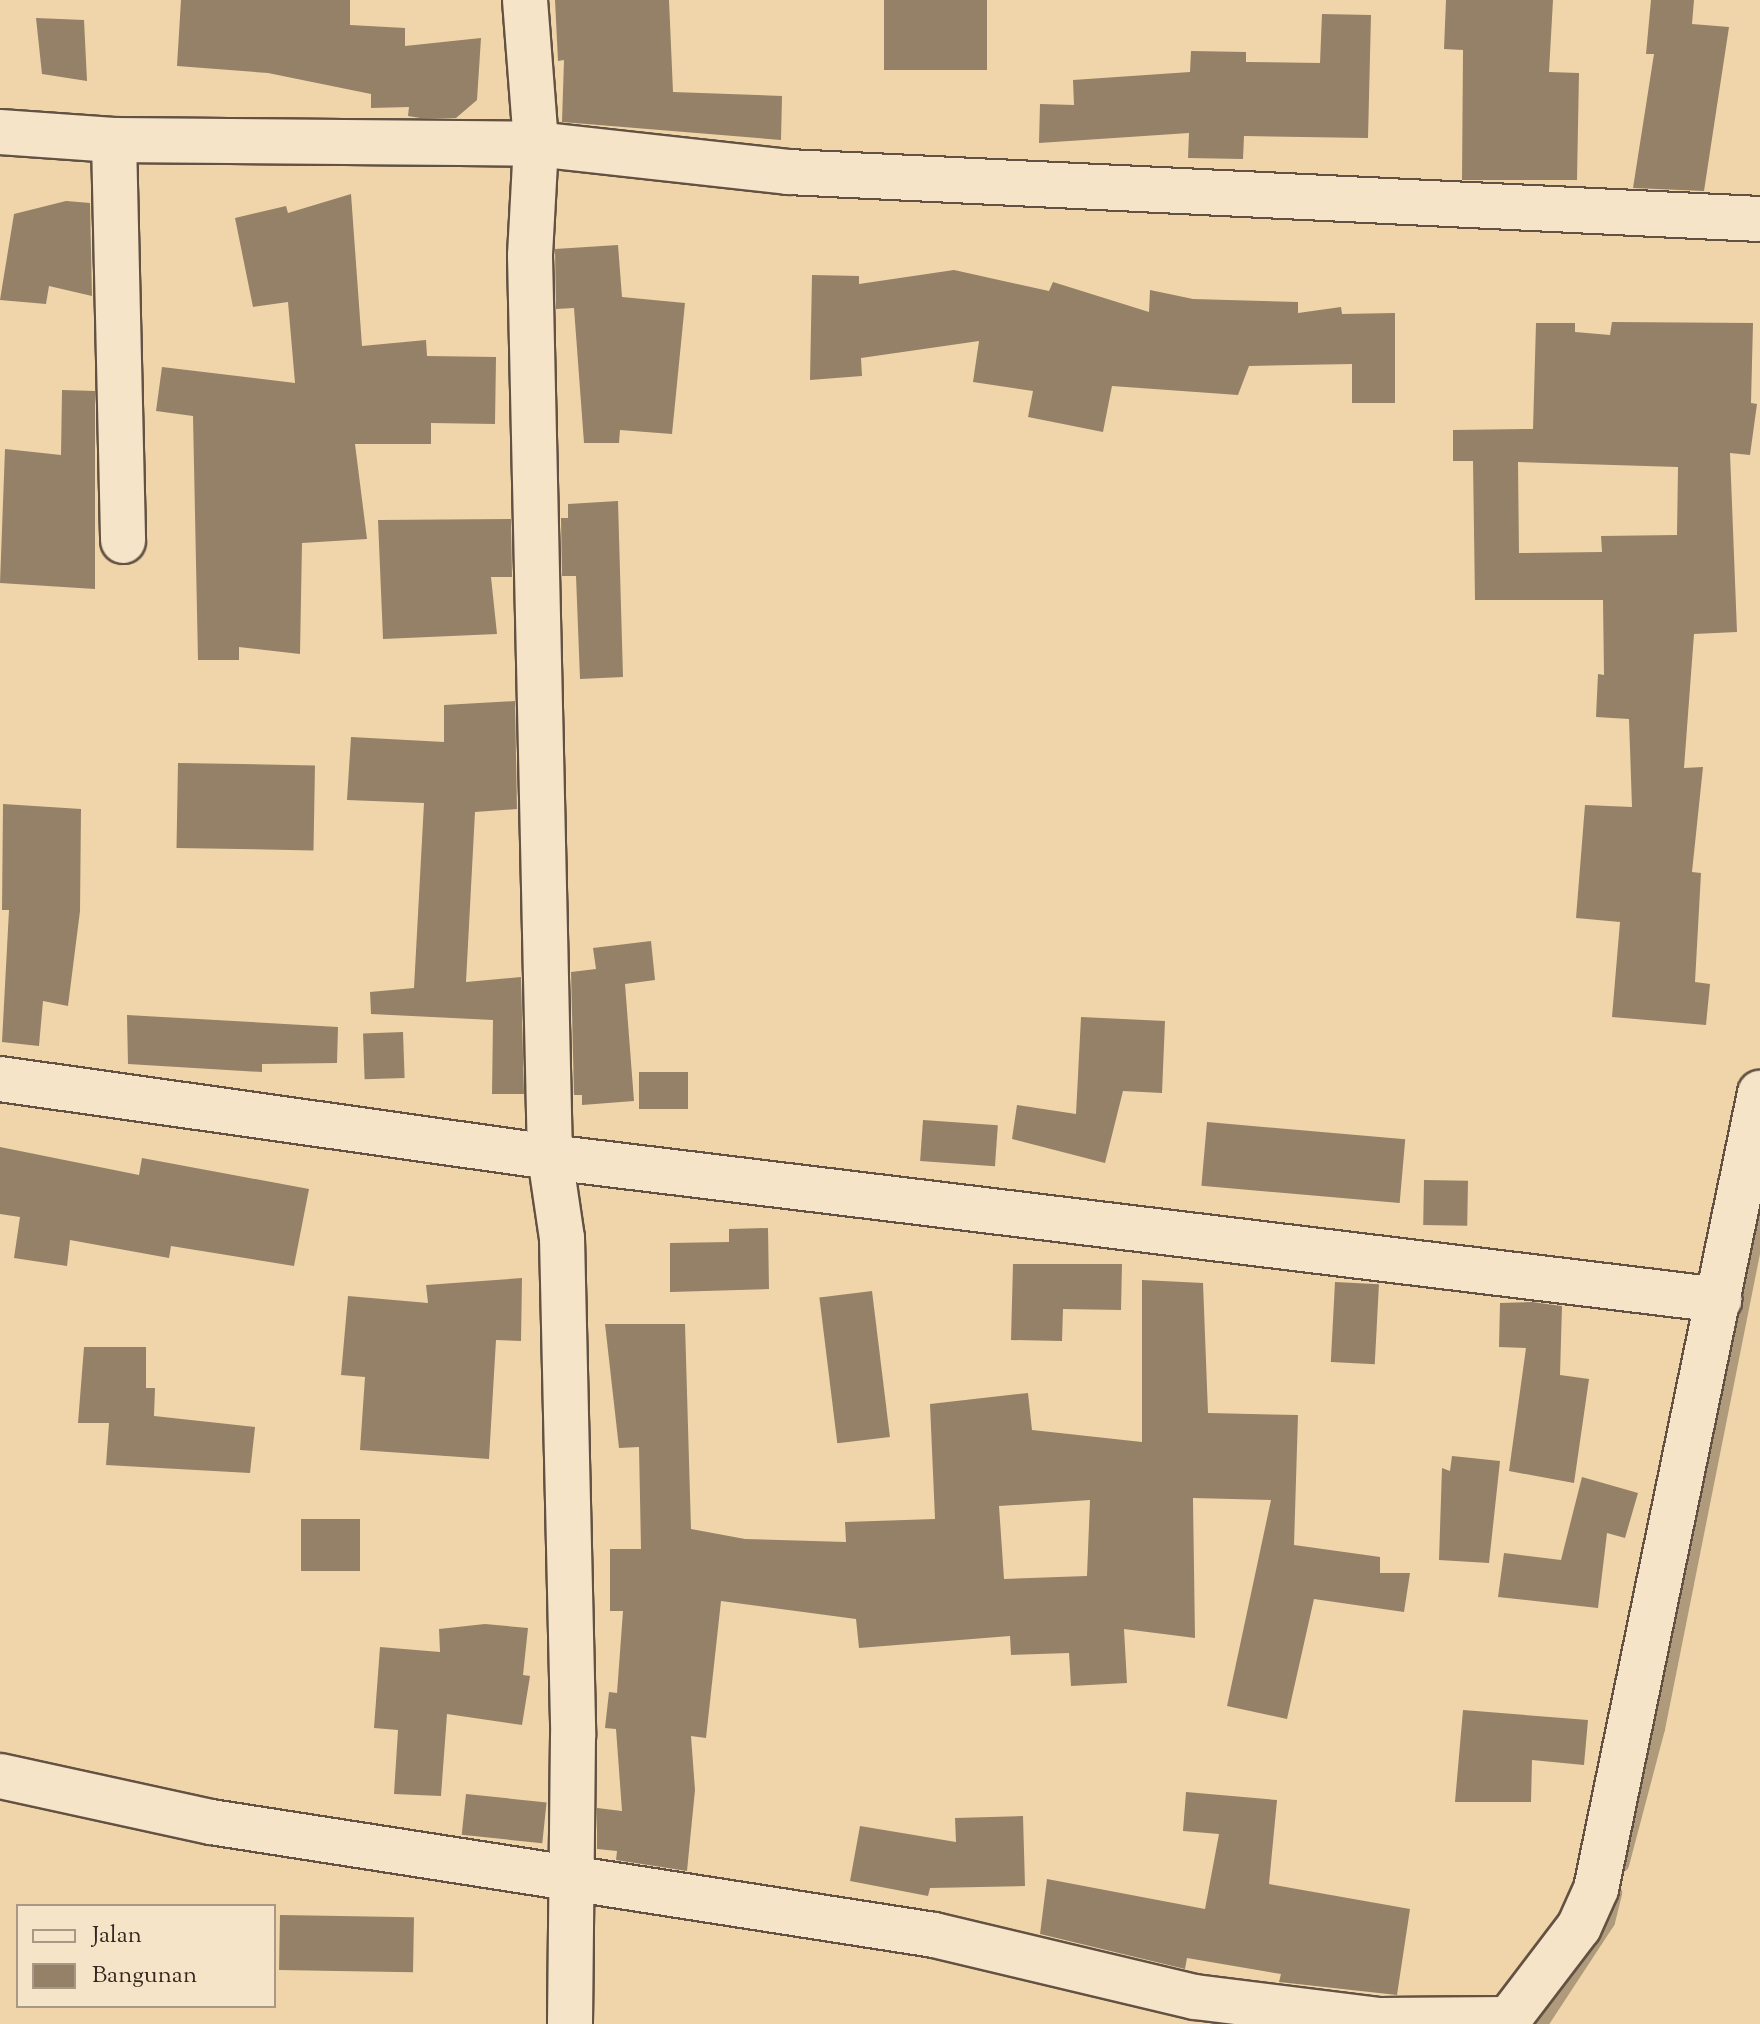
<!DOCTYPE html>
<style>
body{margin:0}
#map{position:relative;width:1760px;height:2024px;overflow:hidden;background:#efd5a9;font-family:"Sorts Mill Goudy",serif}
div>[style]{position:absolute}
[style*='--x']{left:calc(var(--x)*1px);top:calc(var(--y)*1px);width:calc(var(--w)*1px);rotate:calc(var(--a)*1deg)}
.stream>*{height:14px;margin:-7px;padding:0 7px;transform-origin:7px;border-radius:7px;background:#af9a7b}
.building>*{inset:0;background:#958168;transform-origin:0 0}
.roads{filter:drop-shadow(2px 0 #635243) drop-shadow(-2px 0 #635243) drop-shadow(0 2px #635243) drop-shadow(0 -2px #635243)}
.minor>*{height:44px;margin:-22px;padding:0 22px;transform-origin:22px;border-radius:22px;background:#f5e4c7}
span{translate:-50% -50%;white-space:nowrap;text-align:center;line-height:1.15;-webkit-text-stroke:6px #f5e4c7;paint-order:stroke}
.legend{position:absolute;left:16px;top:1904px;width:260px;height:104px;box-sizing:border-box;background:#f5e4c7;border:2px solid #a89885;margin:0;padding:10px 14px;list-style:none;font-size:24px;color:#342621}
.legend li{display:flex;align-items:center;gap:16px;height:40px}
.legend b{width:40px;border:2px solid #a89885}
</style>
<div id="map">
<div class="stream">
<div style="--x:1622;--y:1865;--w:141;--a:-75.2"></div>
<div style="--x:1658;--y:1729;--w:521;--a:-78.71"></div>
<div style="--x:1541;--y:2024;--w:122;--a:-56.7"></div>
<div style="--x:1608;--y:1922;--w:30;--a:-76"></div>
</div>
<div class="building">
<div style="clip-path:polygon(181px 0,350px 0,350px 25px,405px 28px,405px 46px,481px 38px,477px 100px,456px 118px,420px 118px,408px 116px,409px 107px,371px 108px,371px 94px,268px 73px,177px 66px)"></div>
<div style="clip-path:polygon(555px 0,669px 0,673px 92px,782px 96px,781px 140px,562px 122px,564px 60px,558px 61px)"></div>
<div style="left:884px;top:0;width:103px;height:70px"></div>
<div style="clip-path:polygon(1446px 0,1553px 0,1549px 72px,1579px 73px,1577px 180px,1462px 180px,1463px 50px,1444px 49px)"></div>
<div style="clip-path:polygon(1651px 0,1694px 0,1692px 24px,1729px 27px,1704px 191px,1633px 188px,1654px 54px,1646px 54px)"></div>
<div style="clip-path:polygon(1322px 14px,1371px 15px,1368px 138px,1244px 136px,1243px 159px,1188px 158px,1189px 133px,1039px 143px,1040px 104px,1074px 105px,1073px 80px,1190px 72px,1191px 51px,1246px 52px,1246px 62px,1320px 63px)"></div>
<div style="clip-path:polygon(36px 18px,84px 20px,87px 81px,42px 74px)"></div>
<div style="clip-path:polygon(351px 194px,362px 346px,426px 340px,427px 356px,496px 357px,495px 424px,431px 423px,431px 444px,355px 444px,367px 539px,302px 543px,300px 654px,239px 647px,239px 660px,198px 660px,193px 416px,156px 411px,162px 367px,295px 383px,288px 302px,253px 307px,235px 218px,286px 206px,288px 213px)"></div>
<div style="clip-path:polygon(66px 201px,90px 203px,92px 296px,49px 286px,46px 304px,0 300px,14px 214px)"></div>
<div style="clip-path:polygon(618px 245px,622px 297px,685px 303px,672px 434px,620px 430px,619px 443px,584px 443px,574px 308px,556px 309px,555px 249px)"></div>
<div style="clip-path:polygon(954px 270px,1049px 291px,1053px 282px,1149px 312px,1150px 290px,1193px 299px,1298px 302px,1298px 313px,1341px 307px,1342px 314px,1395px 313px,1395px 403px,1352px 403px,1352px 364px,1249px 366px,1238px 395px,1112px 386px,1103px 432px,1028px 417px,1033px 391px,973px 382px,979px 341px,861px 358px,862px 376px,810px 380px,812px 275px,859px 276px,859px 284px)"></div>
<div style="clip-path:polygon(evenodd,1612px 322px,1753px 323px,1751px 403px,1757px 404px,1750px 455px,1730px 453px,1737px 632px,1694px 634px,1684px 768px,1703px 767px,1692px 872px,1701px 873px,1695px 982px,1710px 984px,1706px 1025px,1612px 1017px,1620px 922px,1576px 918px,1585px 805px,1632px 807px,1629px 719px,1596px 717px,1598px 674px,1604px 675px,1603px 600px,1475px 600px,1473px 461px,1453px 461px,1453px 430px,1533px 429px,1536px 323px,1575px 323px,1575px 332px,1610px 335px,1612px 322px,1518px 462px,1678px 467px,1677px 535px,1601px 536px,1602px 552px,1519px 553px,1518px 462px)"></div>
<div style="clip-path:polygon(62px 390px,95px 391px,95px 589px,0 583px,5px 449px,61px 455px)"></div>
<div style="clip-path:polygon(618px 501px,623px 677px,580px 679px,576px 576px,562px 576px,561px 518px,568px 518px,568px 504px)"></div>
<div style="clip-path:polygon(511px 519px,512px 577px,491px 577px,497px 634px,383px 639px,378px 520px)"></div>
<div style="clip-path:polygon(515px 701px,517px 809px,475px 812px,466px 982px,521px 977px,524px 1094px,492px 1094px,493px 1020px,371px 1014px,370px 992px,414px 988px,424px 803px,347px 800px,351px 737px,444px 742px,444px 705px)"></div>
<div style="left:178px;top:763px;width:137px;height:85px;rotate:1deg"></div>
<div style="clip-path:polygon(3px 804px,81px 809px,80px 911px,68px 1006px,43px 1001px,39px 1046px,2px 1042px,9px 910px,2px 910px)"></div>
<div style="clip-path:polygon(651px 941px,655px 980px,625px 984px,634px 1101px,582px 1105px,582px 1095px,574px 1095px,571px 972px,596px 969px,593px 948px)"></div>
<div style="clip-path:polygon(127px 1015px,338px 1027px,337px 1063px,262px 1064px,262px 1072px,128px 1064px)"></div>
<div style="clip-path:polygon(1081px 1017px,1165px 1021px,1162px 1093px,1123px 1091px,1105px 1163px,1012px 1139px,1017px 1105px,1076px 1114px)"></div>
<div style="left:403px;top:1032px;width:46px;height:40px;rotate:88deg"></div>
<div style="left:688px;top:1072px;width:37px;height:49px;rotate:90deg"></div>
<div style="left:923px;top:1120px;width:75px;height:41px;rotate:4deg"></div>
<div style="left:1207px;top:1122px;width:199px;height:64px;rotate:5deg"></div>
<div style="clip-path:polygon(0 1147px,139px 1175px,142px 1158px,309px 1189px,294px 1266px,171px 1246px,169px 1258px,70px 1240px,67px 1266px,14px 1258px,20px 1217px,0 1214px)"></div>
<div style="left:1424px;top:1180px;width:44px;height:45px;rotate:1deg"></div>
<div style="clip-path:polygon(768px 1228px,769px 1289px,670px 1292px,670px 1243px,729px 1242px,729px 1229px)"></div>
<div style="clip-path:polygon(1013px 1264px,1122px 1264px,1121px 1310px,1063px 1309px,1062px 1341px,1011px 1340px)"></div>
<div style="clip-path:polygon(522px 1278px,521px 1341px,496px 1340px,489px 1459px,360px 1450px,365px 1377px,341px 1375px,348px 1296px,428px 1303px,426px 1285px)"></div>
<div style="clip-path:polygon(evenodd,1142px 1280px,1203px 1283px,1208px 1413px,1298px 1415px,1294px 1545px,1380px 1557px,1380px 1573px,1410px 1573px,1404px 1612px,1314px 1599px,1287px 1719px,1227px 1706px,1271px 1500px,1193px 1498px,1195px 1638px,1124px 1629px,1127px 1683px,1071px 1686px,1069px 1653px,1011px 1655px,1010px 1636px,859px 1648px,856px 1619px,721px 1601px,706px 1738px,691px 1736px,695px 1790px,687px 1871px,616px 1860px,617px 1851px,597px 1849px,597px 1808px,622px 1811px,616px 1729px,605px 1728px,609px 1692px,617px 1693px,623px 1611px,610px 1611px,610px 1549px,641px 1549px,639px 1447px,619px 1448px,605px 1324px,685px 1324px,691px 1529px,745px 1539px,846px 1542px,845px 1522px,935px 1519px,930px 1404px,1028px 1393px,1032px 1430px,1142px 1442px,1142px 1280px,1090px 1500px,1087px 1576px,1004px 1579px,999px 1506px,1090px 1500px)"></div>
<div style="left:1335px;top:1282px;width:44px;height:80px;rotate:3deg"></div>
<div style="left:872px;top:1291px;width:147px;height:53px;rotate:83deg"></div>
<div style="clip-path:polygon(1532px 1302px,1562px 1306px,1560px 1375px,1589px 1379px,1574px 1483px,1509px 1471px,1526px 1348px,1499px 1347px,1500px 1303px)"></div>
<div style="clip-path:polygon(84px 1347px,146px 1347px,146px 1388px,155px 1388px,154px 1416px,255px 1427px,250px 1473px,106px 1465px,109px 1423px,78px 1423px)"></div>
<div style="clip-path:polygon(1452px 1456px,1500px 1461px,1489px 1563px,1439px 1560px,1442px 1468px,1450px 1471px)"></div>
<div style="clip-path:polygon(1582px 1477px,1638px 1493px,1625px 1538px,1607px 1533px,1598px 1608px,1498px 1597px,1504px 1553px,1561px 1560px)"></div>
<div style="left:301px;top:1519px;width:59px;height:52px"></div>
<div style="clip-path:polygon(485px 1624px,528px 1628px,523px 1675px,530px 1676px,522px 1725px,447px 1714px,441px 1796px,394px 1794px,398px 1730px,374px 1728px,380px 1647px,440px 1652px,439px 1629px)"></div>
<div style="clip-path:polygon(1463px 1710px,1588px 1720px,1584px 1765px,1532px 1760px,1531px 1802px,1455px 1802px)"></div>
<div style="clip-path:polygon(1186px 1792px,1277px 1800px,1269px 1884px,1410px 1909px,1397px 1995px,1279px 1982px,1281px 1974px,1187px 1958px,1185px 1969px,1040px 1934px,1047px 1879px,1205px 1909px,1219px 1834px,1183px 1831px)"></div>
<div style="left:466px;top:1794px;width:81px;height:41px;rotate:6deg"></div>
<div style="clip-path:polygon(1023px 1816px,1025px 1886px,930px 1888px,928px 1896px,850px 1881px,860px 1826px,956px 1842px,955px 1818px)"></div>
<div style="left:280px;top:1915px;width:134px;height:55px;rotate:1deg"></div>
</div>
<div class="roads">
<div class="minor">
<div style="--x:525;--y:0;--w:144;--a:85.6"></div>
<div style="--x:536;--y:144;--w:112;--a:93.1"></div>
<div style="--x:530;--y:256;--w:901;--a:88.73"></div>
<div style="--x:550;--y:1157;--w:82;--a:81.6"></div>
<div style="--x:562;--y:1238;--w:498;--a:88.7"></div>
<div style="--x:573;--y:1736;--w:288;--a:90.6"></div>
<div style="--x:0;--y:132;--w:114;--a:4"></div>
<div style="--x:114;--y:140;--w:422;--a:0.5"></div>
<div style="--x:536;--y:144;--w:254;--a:6.3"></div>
<div style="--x:788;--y:172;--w:973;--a:2.77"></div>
<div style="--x:114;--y:140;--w:401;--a:88.7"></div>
<div style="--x:0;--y:1079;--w:556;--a:8.07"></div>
<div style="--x:550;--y:1157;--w:1178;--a:6.97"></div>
<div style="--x:0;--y:1776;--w:216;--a:12.3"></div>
<div style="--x:211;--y:1822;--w:732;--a:8.88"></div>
<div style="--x:934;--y:1935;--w:268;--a:13.4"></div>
<div style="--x:1195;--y:1997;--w:186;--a:7.1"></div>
<div style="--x:1380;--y:2020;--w:129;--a:-0.4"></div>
<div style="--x:1505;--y:2024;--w:122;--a:-52.7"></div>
<div style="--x:1579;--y:1927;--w:42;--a:-65.9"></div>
<div style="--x:1596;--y:1889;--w:813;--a:-78.36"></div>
</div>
</div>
<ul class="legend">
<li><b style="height:10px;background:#f5e4c7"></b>Jalan</li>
<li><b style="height:22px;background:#958168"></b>Bangunan</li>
</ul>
</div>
